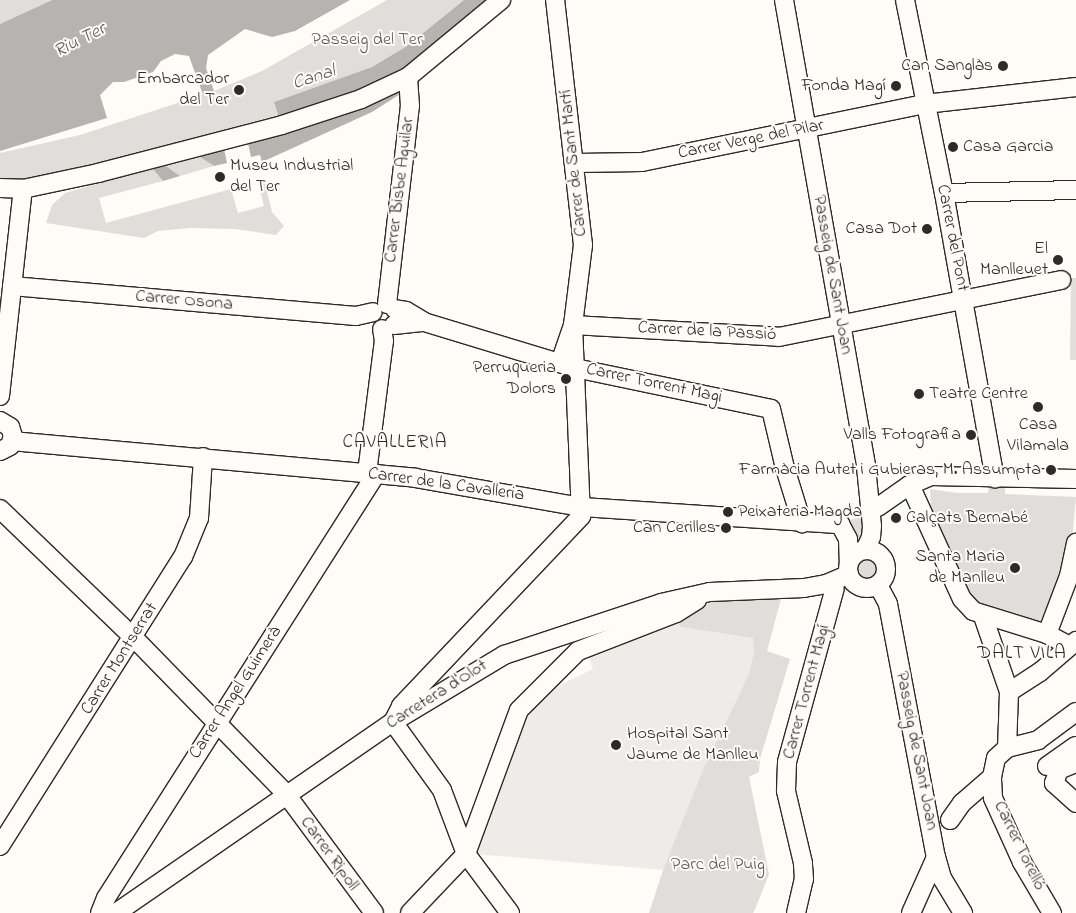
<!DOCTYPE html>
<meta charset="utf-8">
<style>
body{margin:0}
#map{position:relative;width:1076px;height:913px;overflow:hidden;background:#fdfcf7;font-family:"Indie Flower",sans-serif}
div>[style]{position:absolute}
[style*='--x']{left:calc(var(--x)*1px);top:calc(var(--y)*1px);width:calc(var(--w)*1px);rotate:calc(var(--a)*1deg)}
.built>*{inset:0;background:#edece8}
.green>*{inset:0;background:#dfdeda}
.round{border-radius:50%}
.water>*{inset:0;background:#b5b4b1}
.roads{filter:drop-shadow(1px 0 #2b2b2b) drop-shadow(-1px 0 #2b2b2b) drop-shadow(0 1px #2b2b2b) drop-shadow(0 -1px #2b2b2b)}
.minor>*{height:18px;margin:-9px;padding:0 9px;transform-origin:9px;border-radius:9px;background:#fdfcf7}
.minor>.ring{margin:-9px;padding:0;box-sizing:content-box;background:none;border:18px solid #fdfcf7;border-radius:50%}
.dots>*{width:14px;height:14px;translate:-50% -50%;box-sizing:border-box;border:2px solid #fdfcf7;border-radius:50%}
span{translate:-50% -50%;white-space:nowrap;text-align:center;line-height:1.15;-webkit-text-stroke:4px #fdfcf7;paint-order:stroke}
.park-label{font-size:18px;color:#585857}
.poi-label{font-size:18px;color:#2b2b2b}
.right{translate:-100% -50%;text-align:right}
.left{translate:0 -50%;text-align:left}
.street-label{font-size:18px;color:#2b2b2b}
.water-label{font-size:19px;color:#5b5b5a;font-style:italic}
.neighbourhood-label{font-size:19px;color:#2b2b2b;letter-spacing:1px}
</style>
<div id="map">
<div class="built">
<div style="clip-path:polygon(673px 619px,681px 627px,754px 638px,754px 651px,749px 674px,704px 770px,663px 870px,475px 854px,506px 765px,528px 714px,546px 692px,593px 669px,588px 655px)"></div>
</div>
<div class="green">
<div style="clip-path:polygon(0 0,52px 0,0 24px)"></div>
<div style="clip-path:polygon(387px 0,464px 0,407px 46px,372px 67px,274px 102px,279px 118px,267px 118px,47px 177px,0 180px,0 153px,80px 135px,214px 91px,262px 71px)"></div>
<div style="clip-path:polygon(200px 157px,214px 166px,180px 176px,166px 166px)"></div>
<div style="clip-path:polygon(152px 168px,163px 181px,99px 198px,106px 223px,231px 189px,238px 213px,264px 206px,258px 182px,264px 180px,272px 212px,284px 226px,276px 235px,235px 229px,190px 228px,158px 231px,144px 238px,46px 223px,52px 205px,65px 193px)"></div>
<div style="clip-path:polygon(1071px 278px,1076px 278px,1076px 386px,1076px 360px,1070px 360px)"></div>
<div style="clip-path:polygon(989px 485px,1005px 485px,1005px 494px,1076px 497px,1072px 542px,1041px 626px,978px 603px,970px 595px,931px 509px,930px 489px,958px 493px,988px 493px)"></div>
<div style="clip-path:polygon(866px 517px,861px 544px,854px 548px,843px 521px)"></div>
<div class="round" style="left:855px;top:556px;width:26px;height:26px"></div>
<div style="clip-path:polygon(781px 599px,767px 651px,790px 659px,760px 759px,759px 772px,749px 777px,769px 874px,756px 907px,753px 913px,649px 913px,663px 870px,703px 770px,749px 674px,754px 651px,753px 638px,681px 627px,673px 619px,712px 602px)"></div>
</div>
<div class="water">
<div style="clip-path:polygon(52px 0,350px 0,295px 31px,272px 37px,245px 29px,208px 55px,206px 68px,214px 91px,203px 95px,189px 56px,175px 54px,161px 61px,153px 72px,124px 82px,113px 82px,100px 95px,107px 118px,0 151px,0 24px)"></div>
<div style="clip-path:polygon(464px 0,493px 0,419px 59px,377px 84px,279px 118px,274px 102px,372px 67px,407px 46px)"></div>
<div style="clip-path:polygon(402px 86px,405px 91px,372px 112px,262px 162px,260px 155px,251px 157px,248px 143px)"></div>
<div style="clip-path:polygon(224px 149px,227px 163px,214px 166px,200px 157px)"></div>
<div style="clip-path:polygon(166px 166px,180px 176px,163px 181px,152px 168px)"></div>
</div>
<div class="roads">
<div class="minor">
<div style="--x:784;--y:0;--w:474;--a:80"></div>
<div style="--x:866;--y:467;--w:59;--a:84.2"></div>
<div style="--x:872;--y:526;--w:11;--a:95"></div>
<div style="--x:871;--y:537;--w:14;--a:115"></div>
<div style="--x:905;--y:0;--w:197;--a:78.6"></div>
<div style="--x:944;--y:193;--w:290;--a:79.9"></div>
<div style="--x:576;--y:163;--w:66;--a:-0.9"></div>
<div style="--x:642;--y:162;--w:289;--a:-11.6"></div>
<div style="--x:925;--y:104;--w:152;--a:-6.4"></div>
<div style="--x:0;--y:188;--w:23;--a:2"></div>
<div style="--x:23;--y:189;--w:77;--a:-12"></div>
<div style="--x:98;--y:173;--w:190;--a:-14.6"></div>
<div style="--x:282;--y:125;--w:83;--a:-18.2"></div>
<div style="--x:361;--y:99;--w:52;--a:-25.1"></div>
<div style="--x:408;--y:77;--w:121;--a:-39.6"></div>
<div style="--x:944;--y:193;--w:132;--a:-1.3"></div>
<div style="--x:12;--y:286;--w:345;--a:5"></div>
<div style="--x:356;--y:316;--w:17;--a:-13"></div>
<div style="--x:387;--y:304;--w:199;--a:-83.4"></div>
<div style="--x:410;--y:106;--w:29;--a:-94"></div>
<div style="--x:395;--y:309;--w:11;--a:10"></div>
<div style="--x:406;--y:311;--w:21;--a:31"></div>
<div style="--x:424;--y:322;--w:158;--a:16.9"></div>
<div style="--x:575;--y:368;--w:200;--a:11.8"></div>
<div style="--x:771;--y:409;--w:61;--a:76.7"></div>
<div style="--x:785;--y:468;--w:58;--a:72.8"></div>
<div style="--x:394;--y:325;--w:30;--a:-6"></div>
<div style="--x:560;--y:363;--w:40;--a:-71.1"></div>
<div style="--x:573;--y:325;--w:206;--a:3.3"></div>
<div style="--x:779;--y:337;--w:288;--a:-11.4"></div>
<div style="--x:0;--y:396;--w:208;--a:-83.7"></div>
<div style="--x:0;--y:421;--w:12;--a:31"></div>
<div style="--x:10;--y:427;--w:9;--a:72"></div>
<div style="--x:13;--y:436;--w:10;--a:107"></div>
<div style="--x:10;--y:446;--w:11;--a:153"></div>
<div style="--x:12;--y:441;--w:405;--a:5.2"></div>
<div style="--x:415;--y:478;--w:169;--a:9.9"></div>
<div style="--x:582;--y:507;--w:259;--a:3.8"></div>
<div style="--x:840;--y:524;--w:17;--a:62"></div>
<div style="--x:848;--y:539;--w:23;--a:88"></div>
<div style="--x:367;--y:473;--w:133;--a:-82.7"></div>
<div style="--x:384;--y:341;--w:12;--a:-99"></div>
<div style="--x:910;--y:485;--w:125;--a:65.5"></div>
<div style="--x:962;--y:599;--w:16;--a:47"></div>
<div style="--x:973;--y:611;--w:77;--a:17.3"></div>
<div style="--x:1047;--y:634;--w:26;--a:28"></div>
<div style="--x:878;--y:507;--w:39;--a:-35"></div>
<div style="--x:910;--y:485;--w:23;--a:-23"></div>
<div style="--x:931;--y:476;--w:145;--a:1.2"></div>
<div style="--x:0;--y:509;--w:186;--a:43.9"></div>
<div style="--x:134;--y:638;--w:218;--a:45.7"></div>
<div style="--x:286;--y:794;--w:148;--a:53.5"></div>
<div class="ring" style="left:848px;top:550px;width:20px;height:20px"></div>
<div style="--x:878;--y:585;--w:21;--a:62"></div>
<div style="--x:888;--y:604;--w:258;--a:79.3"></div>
<div style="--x:936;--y:857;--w:22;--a:74"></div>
<div style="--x:942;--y:878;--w:41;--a:59"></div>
<div style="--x:983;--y:616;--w:80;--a:71.1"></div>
<div style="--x:1009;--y:692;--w:56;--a:92"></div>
<div style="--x:1047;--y:634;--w:62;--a:-69.2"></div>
<div style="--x:1069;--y:576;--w:34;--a:-78"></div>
<div style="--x:1009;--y:692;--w:37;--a:-33"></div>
<div style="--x:1040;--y:672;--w:48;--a:-40.7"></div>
<div style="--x:1076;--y:763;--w:18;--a:158"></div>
<div style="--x:1059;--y:770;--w:14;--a:111"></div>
<div style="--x:1054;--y:783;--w:30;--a:42"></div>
<div style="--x:1047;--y:766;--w:35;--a:-35"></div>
<div style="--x:950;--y:820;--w:21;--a:-55"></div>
<div style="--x:962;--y:803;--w:40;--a:-41"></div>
<div style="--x:0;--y:846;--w:342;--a:-57.7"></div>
<div style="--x:183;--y:557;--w:42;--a:-67.7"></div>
<div style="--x:199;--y:518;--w:61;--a:-86.2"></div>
<div style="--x:100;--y:913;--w:16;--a:-68"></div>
<div style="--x:106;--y:898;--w:503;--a:-57.51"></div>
<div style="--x:116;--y:913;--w:336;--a:-34.6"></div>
<div style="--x:393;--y:722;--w:130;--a:-31.1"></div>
<div style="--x:504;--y:655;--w:165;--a:-18.3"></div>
<div style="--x:661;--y:603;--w:50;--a:-12.7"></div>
<div style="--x:710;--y:592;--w:94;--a:-2.4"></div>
<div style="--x:804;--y:588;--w:22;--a:-10"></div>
<div style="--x:826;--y:584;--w:25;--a:-23"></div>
<div style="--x:410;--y:913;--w:81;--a:-46.5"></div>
<div style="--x:466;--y:854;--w:153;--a:-69.8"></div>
<div style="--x:519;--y:710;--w:83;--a:-45"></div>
<div style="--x:578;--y:651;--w:105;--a:-21.2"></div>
<div style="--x:676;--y:613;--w:25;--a:-32"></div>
<div style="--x:510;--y:913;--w:74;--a:-126.7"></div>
<div style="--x:466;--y:854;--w:68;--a:-110.6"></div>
<div style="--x:442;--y:790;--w:84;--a:-125.8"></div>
<div style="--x:393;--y:722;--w:18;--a:-63"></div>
<div style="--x:401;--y:706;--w:262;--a:-46.5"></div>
<div style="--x:581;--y:516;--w:191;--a:-92.4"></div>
<div style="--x:573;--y:325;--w:81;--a:-82.9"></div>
<div style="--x:583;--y:245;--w:247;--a:-96.5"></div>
<div style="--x:796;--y:913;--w:35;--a:-77"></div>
<div style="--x:804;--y:879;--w:16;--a:-94"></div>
<div style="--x:803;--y:863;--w:74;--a:-103.3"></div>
<div style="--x:786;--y:791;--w:29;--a:-88"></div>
<div style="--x:787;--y:762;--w:180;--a:-74.6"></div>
<div style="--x:911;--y:913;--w:61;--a:-65.9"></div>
<div style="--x:1052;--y:913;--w:59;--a:-120.5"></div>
<div style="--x:1022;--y:862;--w:70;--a:-114.4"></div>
<div style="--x:993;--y:798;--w:21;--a:-93"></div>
<div style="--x:992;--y:777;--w:19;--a:-78"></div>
<div style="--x:996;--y:758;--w:15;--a:-42"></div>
<div style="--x:1007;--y:748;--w:32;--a:-14"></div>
<div style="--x:1038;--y:740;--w:47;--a:-36.4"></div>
</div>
</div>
<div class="dots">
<div style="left:1003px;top:66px;background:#2b2b2b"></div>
<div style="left:896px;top:86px;background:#2b2b2b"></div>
<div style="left:239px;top:90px;background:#2b2b2b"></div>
<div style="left:953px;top:147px;background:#2b2b2b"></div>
<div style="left:220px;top:177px;background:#2b2b2b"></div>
<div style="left:927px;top:229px;background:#2b2b2b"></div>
<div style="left:1058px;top:260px;background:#2b2b2b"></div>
<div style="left:566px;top:379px;background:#2b2b2b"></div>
<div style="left:919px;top:394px;background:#2b2b2b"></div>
<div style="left:1038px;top:407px;background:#2b2b2b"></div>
<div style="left:971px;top:435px;background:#2b2b2b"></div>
<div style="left:1051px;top:470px;background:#2b2b2b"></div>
<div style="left:728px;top:512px;background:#2b2b2b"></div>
<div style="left:896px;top:518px;background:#2b2b2b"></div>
<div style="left:726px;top:528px;background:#2b2b2b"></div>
<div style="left:1015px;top:568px;background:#2b2b2b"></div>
<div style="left:616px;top:745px;background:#2b2b2b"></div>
</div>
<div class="park-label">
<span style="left:367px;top:40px">Passeig del Ter</span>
<span style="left:718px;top:865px">Parc del Puig</span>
</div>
<div class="poi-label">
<span class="right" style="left:993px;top:66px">Can Sanglàs</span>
<span class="right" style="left:229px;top:90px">Embarcador<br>del Ter</span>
<span class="right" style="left:886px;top:86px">Fonda Magí</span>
<span class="left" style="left:963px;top:147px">Casa Garcia</span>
<span class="left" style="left:230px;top:177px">Museu Industrial<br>del Ter</span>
<span class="right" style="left:917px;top:229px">Casa Dot</span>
<span class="right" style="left:1048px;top:260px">El<br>Manlleuet</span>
<span class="right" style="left:556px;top:379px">Perruqueria<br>Dolors</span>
<span class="left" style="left:929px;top:394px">Teatre Centre</span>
<span style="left:1038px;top:436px">Casa<br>Vilamala</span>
<span class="right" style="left:961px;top:435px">Valls Fotografia</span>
<span class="right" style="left:1041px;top:470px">Farmàcia Autet i Gubieras, M. Assumpta</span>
<span class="left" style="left:738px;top:512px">Peixateria Magda</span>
<span class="left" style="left:906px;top:518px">Calçats Bernabé</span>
<span class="right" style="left:716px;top:528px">Can Cerilles</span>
<span class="right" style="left:1005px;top:568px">Santa Maria<br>de Manlleu</span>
<span class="left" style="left:627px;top:745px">Hospital Sant<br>Jaume de Manlleu</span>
</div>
<div class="street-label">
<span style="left:751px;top:140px;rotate:-11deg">Carrer Verge del Pilar</span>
<span style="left:574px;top:163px;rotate:-96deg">Carrer de Sant Martí</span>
<span style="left:400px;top:190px;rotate:-83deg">Carrer Bisbe Aguilar</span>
<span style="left:952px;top:238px;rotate:79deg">Carrer del Pont</span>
<span style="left:832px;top:275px;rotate:80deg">Passeig de Sant Joan</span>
<span style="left:184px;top:301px;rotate:5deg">Carrer Osona</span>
<span style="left:707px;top:332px;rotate:3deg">Carrer de la Passió</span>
<span style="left:654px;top:384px;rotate:12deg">Carrer Torrent Magi</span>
<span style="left:446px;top:485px;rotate:8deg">Carrer de la Cavalleria</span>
<span style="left:120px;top:659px;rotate:-58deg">Carrer Montserrat</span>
<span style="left:807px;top:692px;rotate:-75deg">Carrer Torrent Magí</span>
<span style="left:236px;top:693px;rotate:-57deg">Carrer Angel Guimerà</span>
<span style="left:437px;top:695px;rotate:-32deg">Carretera d'Olot</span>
<span style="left:916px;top:751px;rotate:79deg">Passeig de Sant Joan</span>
<span style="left:1019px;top:846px;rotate:64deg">Carrer Torelló</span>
<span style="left:329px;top:854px;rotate:54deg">Carrer Ripoll</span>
</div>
<div class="water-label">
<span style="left:80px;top:41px;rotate:-27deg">Riu Ter</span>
<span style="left:314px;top:78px;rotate:-18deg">Canal</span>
</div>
<div class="neighbourhood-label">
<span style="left:395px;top:443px">CAVALLERIA</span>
<span style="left:1022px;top:654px">DALT VILA</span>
</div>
</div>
